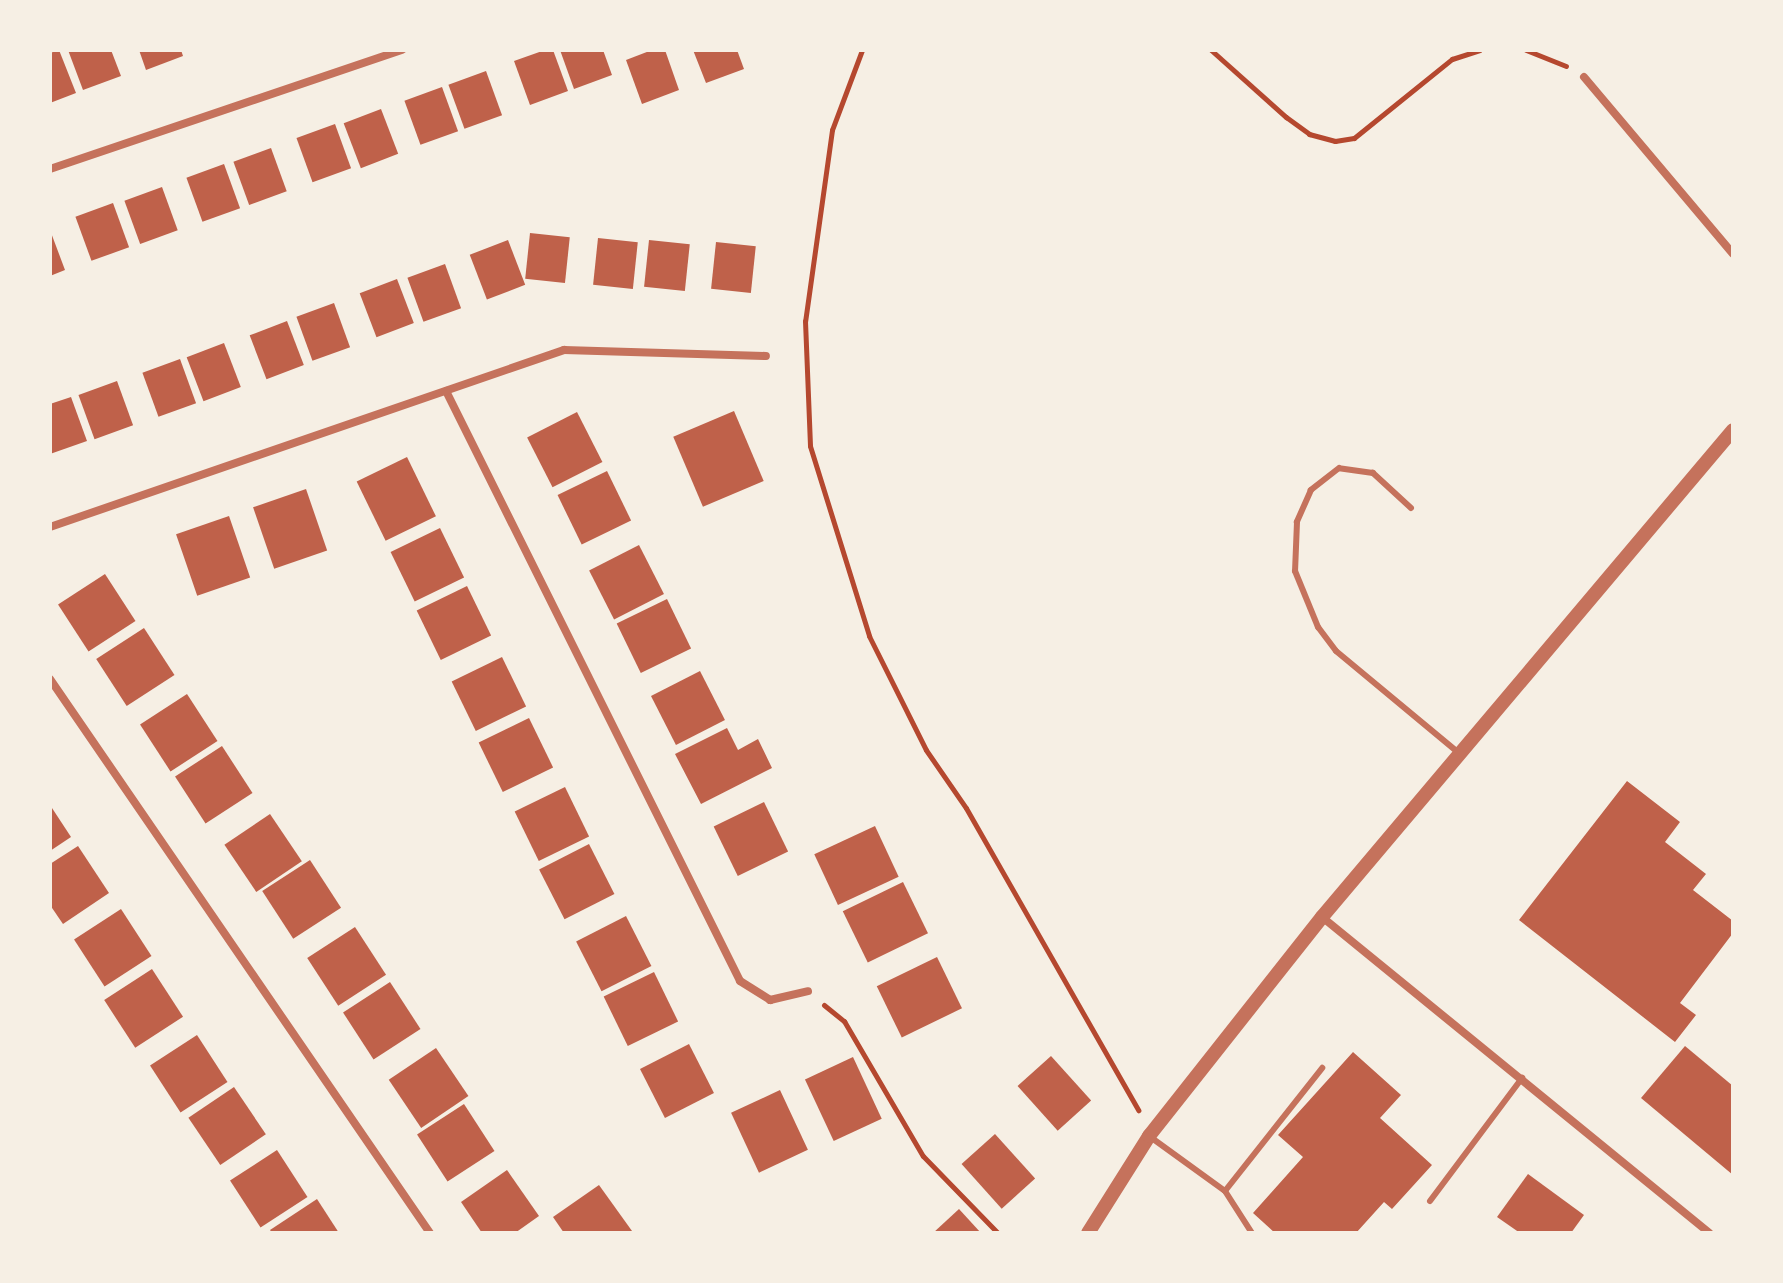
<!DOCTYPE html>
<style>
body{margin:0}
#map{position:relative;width:1783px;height:1283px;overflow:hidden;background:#f6efe4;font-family:"IBM Plex Sans",sans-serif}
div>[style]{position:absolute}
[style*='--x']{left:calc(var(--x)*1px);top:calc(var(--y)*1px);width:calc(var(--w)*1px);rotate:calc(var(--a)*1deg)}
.building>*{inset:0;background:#bf614a;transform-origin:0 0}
.path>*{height:5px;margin:-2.5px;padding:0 2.5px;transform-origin:2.5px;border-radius:2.5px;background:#b5482f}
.service>*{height:6px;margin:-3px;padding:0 3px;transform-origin:3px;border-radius:3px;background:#c5725c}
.minor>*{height:8px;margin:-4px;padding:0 4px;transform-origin:4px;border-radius:4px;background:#c5725c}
.tertiary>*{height:14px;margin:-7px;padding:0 7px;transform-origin:7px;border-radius:7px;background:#c5725c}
span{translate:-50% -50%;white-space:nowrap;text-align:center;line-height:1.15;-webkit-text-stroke:6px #f6efe4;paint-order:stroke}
.frame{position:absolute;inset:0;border:52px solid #f6efe4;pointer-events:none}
</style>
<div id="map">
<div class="building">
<div style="clip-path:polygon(59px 50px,76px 93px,50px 103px,50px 53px)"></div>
<div style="clip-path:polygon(68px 50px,111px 50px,121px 76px,83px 90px)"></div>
<div style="clip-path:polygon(139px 50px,181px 50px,183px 56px,146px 70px)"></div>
<div style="clip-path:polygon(545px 50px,553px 50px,568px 91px,530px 105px,514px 61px)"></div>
<div style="clip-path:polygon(560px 50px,603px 50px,612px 75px,574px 89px)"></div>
<div style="clip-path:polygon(652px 50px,665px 50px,679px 90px,642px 104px,626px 60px)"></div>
<div style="clip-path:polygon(693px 50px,737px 50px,744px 69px,706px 83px)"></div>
<div style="left:486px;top:71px;width:47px;height:40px;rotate:70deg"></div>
<div style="left:442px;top:87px;width:47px;height:40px;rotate:70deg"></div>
<div style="left:381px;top:109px;width:48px;height:40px;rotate:69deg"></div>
<div style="left:335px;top:124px;width:47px;height:41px;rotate:70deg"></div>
<div style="left:271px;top:148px;width:46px;height:40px;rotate:70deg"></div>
<div style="left:224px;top:164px;width:47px;height:40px;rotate:70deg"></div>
<div style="left:162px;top:187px;width:46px;height:40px;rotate:70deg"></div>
<div style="left:113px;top:203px;width:47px;height:40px;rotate:70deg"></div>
<div style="clip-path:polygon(50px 230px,65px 270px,50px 276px)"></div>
<div style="left:530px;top:233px;width:40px;height:46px;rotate:6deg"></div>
<div style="left:598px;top:238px;width:40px;height:47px;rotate:6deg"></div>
<div style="left:508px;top:240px;width:48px;height:41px;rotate:69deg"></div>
<div style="left:649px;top:240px;width:41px;height:47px;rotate:6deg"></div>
<div style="left:716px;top:242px;width:40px;height:47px;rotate:6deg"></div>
<div style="left:445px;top:264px;width:47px;height:40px;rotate:70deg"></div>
<div style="left:397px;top:279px;width:47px;height:40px;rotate:69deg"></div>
<div style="left:334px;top:303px;width:47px;height:40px;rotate:70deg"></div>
<div style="left:287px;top:321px;width:47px;height:40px;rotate:69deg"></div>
<div style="left:224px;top:343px;width:47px;height:40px;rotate:69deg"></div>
<div style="left:180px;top:359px;width:47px;height:40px;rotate:70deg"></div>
<div style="left:117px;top:381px;width:47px;height:41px;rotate:70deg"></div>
<div style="clip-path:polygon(71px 397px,87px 441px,50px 454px,50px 404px)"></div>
<div style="left:734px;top:411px;width:76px;height:66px;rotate:67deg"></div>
<div style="left:577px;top:412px;width:56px;height:56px;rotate:63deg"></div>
<div style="left:407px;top:457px;width:66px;height:56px;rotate:64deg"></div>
<div style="left:607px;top:471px;width:55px;height:55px;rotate:64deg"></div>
<div style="left:306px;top:489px;width:65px;height:56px;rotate:71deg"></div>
<div style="left:229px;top:516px;width:65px;height:56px;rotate:71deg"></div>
<div style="left:440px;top:528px;width:55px;height:55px;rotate:64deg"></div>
<div style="left:639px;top:545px;width:55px;height:56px;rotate:63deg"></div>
<div style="left:105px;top:574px;width:56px;height:56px;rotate:57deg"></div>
<div style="left:467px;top:586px;width:55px;height:56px;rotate:64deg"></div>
<div style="left:667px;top:599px;width:55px;height:56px;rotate:64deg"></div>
<div style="left:144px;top:628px;width:56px;height:57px;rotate:57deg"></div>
<div style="left:502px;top:657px;width:55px;height:56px;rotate:64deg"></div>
<div style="left:700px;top:671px;width:55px;height:55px;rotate:63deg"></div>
<div style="left:187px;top:694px;width:56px;height:56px;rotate:57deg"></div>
<div style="left:529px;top:718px;width:55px;height:56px;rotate:64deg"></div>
<div style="clip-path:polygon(727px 728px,738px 750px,758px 739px,772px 768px,701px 804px,675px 754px)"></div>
<div style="left:222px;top:746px;width:56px;height:56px;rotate:57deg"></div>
<div style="clip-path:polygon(1627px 781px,1680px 822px,1665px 842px,1706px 874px,1693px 890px,1733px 921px,1733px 933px,1680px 1003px,1696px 1015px,1675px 1042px,1519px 920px)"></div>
<div style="left:565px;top:787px;width:55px;height:56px;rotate:64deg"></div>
<div style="left:764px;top:802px;width:55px;height:56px;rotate:64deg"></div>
<div style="clip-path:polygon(50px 805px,71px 837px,50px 851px)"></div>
<div style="left:270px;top:814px;width:57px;height:55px;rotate:56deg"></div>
<div style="left:875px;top:826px;width:56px;height:67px;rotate:65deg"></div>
<div style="left:589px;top:844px;width:56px;height:56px;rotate:63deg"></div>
<div style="clip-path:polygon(78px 846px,109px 893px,63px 924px,50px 905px,50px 864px)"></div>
<div style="left:310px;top:860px;width:57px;height:57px;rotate:57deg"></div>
<div style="left:903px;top:882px;width:57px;height:67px;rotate:64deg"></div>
<div style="left:121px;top:909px;width:56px;height:56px;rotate:57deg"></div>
<div style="left:626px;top:916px;width:56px;height:56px;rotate:63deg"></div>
<div style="left:355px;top:927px;width:57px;height:57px;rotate:57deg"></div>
<div style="left:937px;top:957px;width:57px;height:67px;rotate:64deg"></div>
<div style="left:152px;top:969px;width:57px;height:57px;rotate:57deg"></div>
<div style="left:654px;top:972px;width:55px;height:56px;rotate:64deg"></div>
<div style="left:390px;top:982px;width:56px;height:56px;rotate:57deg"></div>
<div style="left:197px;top:1035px;width:56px;height:56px;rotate:57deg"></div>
<div style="left:689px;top:1044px;width:55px;height:55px;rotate:63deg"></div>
<div style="clip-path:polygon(1685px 1046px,1733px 1086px,1733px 1175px,1641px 1098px)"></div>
<div style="left:436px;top:1048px;width:58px;height:57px;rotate:56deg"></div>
<div style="clip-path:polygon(1353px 1052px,1401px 1095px,1380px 1118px,1432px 1165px,1392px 1209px,1384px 1202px,1356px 1233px,1275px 1233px,1253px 1213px,1303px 1157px,1278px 1135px)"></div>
<div style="left:1051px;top:1056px;width:60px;height:45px;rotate:48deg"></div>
<div style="left:853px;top:1057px;width:68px;height:53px;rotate:65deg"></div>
<div style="left:234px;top:1087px;width:57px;height:55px;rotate:56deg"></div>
<div style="left:780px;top:1090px;width:66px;height:54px;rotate:65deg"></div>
<div style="left:464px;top:1104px;width:56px;height:56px;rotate:57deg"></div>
<div style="left:995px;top:1134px;width:60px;height:45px;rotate:48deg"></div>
<div style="left:277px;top:1150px;width:56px;height:56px;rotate:57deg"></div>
<div style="clip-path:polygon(507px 1170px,539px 1216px,515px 1233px,482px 1233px,461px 1202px)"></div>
<div style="clip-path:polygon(1528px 1174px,1584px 1215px,1571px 1233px,1520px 1233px,1497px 1217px)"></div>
<div style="clip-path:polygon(599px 1185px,632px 1231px,564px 1233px,553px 1217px)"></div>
<div style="clip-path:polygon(317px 1199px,339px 1233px,272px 1233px,270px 1230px)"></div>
<div style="clip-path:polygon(959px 1209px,981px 1233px,933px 1233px)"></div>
</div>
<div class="path">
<div style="--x:862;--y:50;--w:85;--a:110.6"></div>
<div style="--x:832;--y:130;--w:193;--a:98"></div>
<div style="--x:805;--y:321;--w:125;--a:87.7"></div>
<div style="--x:810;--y:446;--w:199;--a:72.7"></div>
<div style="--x:869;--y:636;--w:127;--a:63.4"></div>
<div style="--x:926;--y:750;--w:70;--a:55.4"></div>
<div style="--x:966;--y:808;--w:348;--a:60.3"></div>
<div style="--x:1211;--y:50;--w:101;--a:41.8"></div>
<div style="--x:1286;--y:117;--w:29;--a:36"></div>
<div style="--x:1309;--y:134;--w:27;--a:15"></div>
<div style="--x:1335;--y:141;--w:19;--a:-9"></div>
<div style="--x:1354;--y:138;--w:126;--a:-38.9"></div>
<div style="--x:1452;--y:59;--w:29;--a:-18"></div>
<div style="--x:1526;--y:50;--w:43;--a:21.8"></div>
<div style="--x:824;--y:1005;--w:26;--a:39"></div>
<div style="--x:844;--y:1021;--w:156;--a:59.7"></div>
<div style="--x:923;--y:1156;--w:107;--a:45.8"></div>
</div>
<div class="service">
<div style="--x:1411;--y:508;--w:52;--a:-137.4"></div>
<div style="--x:1373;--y:473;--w:34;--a:-172"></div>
<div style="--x:1339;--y:468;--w:36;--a:142"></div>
<div style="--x:1311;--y:490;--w:35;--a:114"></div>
<div style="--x:1297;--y:522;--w:49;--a:92.3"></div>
<div style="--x:1295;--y:571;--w:61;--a:67.7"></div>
<div style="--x:1318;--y:627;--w:30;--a:53"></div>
<div style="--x:1336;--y:651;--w:161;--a:39.7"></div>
<div style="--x:1149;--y:1136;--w:94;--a:35.9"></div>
<div style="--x:1225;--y:1191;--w:157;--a:-51.7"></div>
<div style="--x:1225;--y:1191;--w:50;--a:57.3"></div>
<div style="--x:1430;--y:1201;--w:154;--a:-53.2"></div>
</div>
<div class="minor">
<div style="--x:1584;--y:77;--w:231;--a:49.9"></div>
<div style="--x:50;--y:169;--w:372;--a:-18.7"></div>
<div style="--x:446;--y:391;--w:659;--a:63.51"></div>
<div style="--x:740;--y:981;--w:36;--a:32"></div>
<div style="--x:770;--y:1000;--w:39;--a:-13"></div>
<div style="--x:50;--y:527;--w:544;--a:-19"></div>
<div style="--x:564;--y:350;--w:202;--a:1.7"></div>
<div style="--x:50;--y:679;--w:672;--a:55.55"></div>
<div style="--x:1322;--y:917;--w:500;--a:39.2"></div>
</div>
<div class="tertiary">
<div style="--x:1088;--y:1233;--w:115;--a:-57.8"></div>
<div style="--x:1149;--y:1136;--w:279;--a:-51.7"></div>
<div style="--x:1322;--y:917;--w:637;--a:-49.84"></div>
</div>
<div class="frame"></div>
</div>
